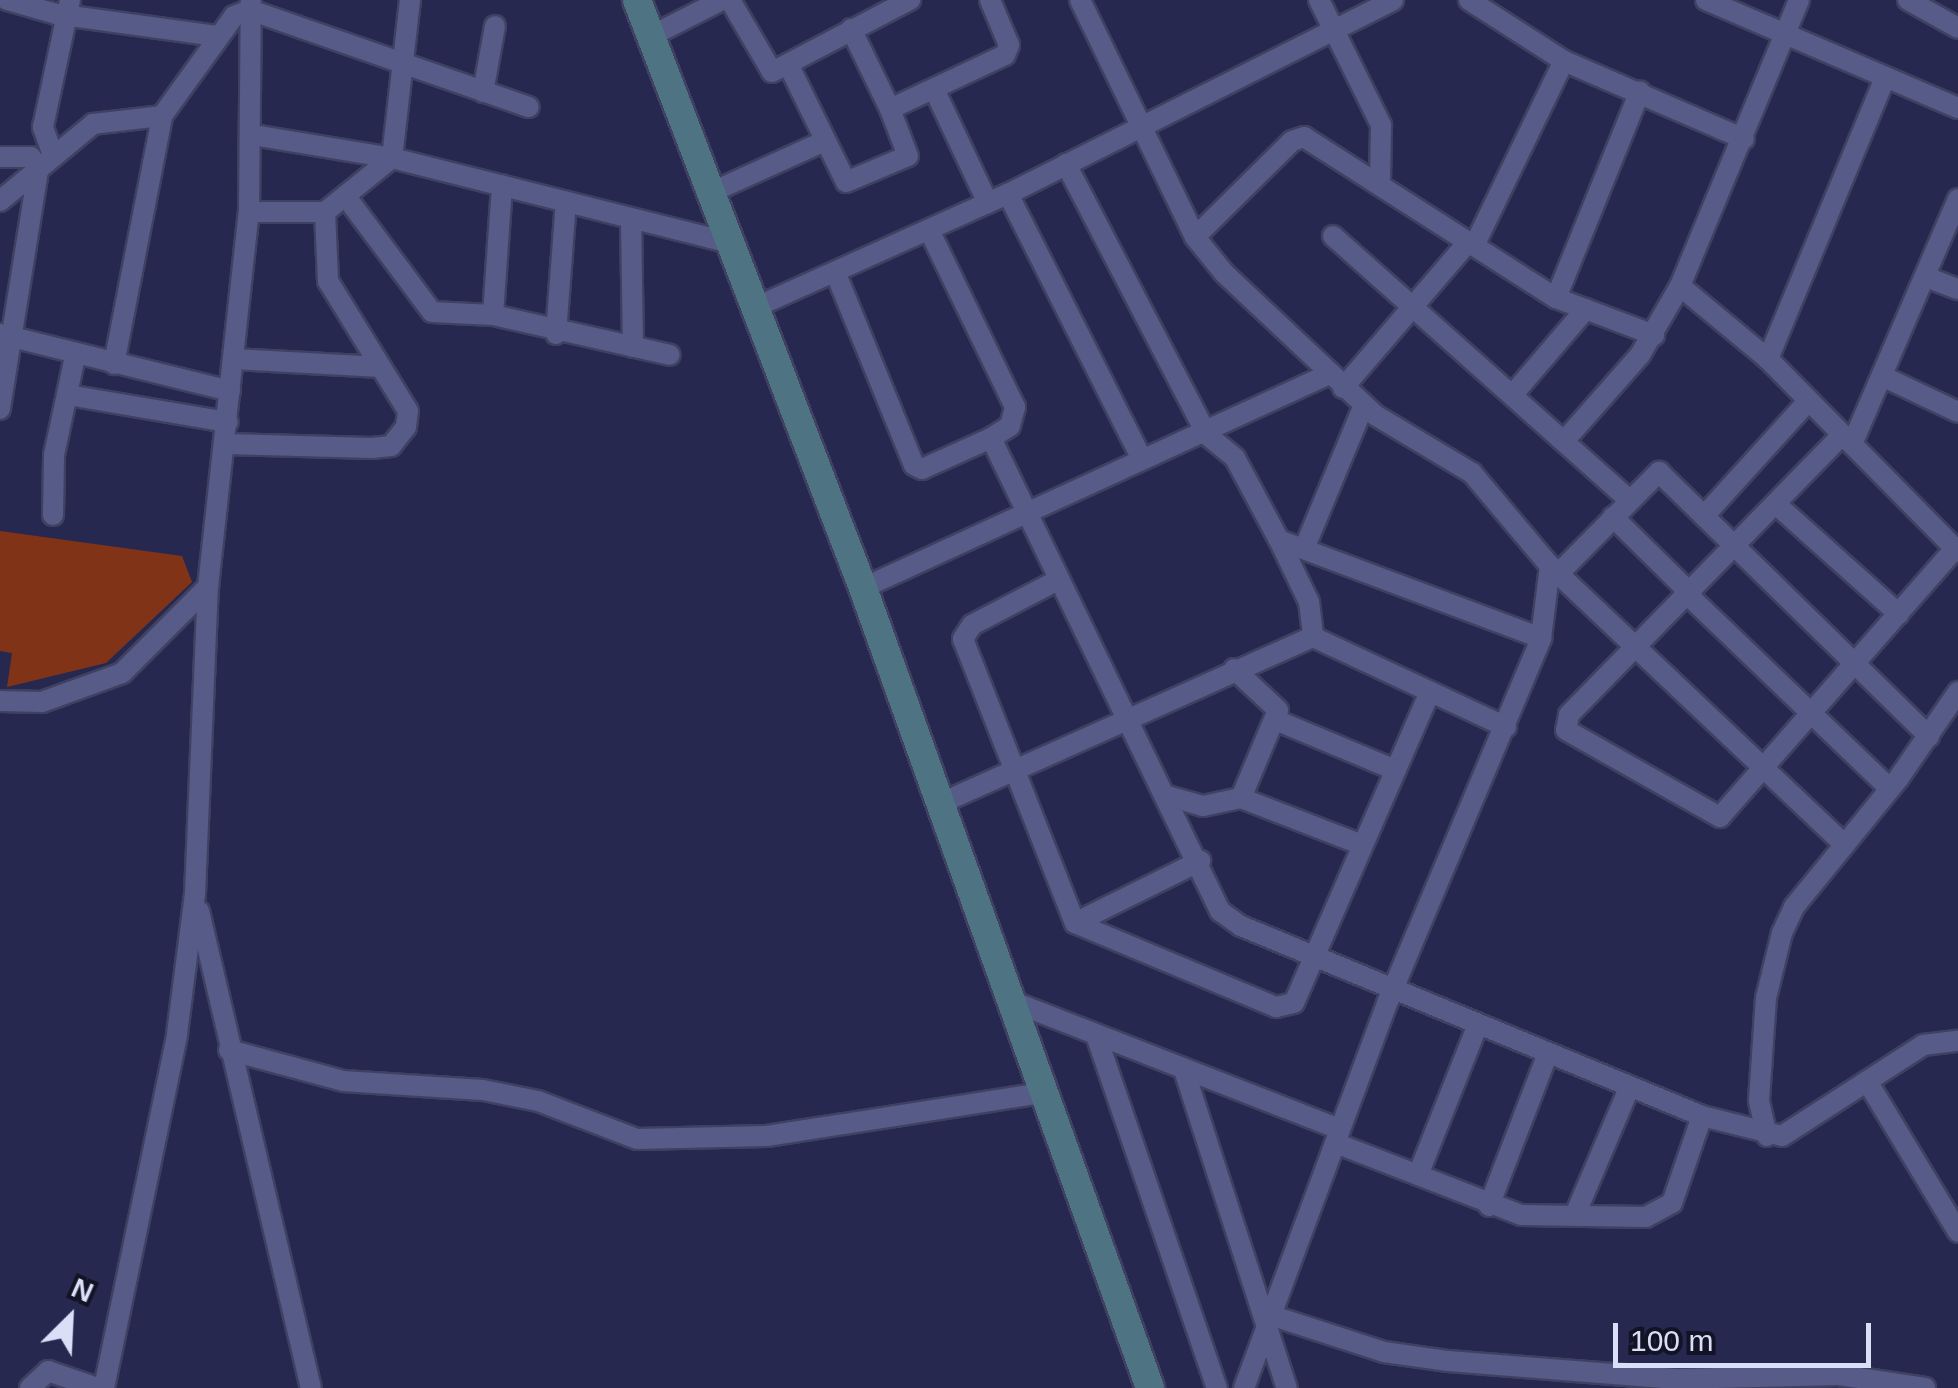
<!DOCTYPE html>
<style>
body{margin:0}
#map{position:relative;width:1958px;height:1388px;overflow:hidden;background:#26284f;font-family:Arial,sans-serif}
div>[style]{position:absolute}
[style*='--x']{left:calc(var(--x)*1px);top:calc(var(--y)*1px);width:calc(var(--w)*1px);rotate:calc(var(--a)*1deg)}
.green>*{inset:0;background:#813318}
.roads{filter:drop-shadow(2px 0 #404162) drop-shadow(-2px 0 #404162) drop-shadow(0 2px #404162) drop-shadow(0 -2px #404162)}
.minor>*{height:20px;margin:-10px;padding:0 10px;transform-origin:10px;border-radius:10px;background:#575b87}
.secondary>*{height:28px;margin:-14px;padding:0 14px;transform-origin:14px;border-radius:14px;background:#4e7483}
span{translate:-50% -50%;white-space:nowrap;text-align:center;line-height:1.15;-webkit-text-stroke:8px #121325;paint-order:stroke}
.north{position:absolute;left:20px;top:1268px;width:100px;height:100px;-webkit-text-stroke:8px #121325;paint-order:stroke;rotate:24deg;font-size:28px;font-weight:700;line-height:40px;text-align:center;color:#dadef7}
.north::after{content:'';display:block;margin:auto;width:35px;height:45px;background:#dadef7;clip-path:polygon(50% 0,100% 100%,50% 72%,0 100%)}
.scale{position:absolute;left:1613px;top:1323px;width:258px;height:45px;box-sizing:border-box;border:5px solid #dadef7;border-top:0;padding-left:12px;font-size:30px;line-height:35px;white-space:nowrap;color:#dadef7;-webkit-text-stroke:8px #121325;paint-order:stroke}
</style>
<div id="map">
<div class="green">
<div style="clip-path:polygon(0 531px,182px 556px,192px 582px,106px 663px,7px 687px,12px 653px,0 651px)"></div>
</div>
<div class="roads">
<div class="minor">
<div style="--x:7;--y:0;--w:51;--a:15.9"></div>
<div style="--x:56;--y:14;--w:162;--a:7.8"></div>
<div style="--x:730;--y:0;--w:83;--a:59.7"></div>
<div style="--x:772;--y:72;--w:156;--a:-27.6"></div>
<div style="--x:1080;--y:0;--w:263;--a:64.1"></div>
<div style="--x:1195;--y:237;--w:46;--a:51.1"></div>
<div style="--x:1224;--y:273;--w:207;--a:43.2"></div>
<div style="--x:1375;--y:415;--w:113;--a:30.9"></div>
<div style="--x:1472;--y:473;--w:121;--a:50"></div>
<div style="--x:1550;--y:566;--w:405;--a:43.4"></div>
<div style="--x:1319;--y:0;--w:140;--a:63.6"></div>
<div style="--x:1381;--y:125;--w:60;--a:91"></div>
<div style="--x:1469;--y:0;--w:113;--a:32.7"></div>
<div style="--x:1564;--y:61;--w:196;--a:23.4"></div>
<div style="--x:1706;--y:0;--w:274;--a:23.2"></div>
<div style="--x:1908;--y:0;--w:57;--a:29.2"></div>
<div style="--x:851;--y:29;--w:89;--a:64"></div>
<div style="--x:890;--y:109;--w:127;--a:-25.2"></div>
<div style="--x:1005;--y:55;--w:11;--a:-68"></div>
<div style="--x:1009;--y:45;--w:49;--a:-112.9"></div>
<div style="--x:653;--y:35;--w:77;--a:-26.9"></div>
<div style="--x:788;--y:64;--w:131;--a:63.8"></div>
<div style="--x:846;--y:182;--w:67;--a:-22.8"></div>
<div style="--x:908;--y:156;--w:50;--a:-111"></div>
<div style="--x:934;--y:89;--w:126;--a:64.7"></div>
<div style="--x:483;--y:92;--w:67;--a:-79.7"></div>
<div style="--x:253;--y:135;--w:141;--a:9.4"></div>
<div style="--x:392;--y:158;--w:349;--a:14.1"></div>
<div style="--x:53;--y:155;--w:30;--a:-110"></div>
<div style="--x:43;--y:127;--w:130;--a:-78"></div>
<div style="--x:0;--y:157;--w:31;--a:0"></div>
<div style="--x:31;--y:157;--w:16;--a:63"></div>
<div style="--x:38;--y:171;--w:241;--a:99.1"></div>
<div style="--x:1066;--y:164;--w:305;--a:62.5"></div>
<div style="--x:1207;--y:435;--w:36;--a:39"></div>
<div style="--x:1235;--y:458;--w:93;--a:61.8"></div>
<div style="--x:1279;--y:540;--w:69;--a:64.2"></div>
<div style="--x:1309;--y:602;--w:35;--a:83"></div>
<div style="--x:712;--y:192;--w:124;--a:-24.3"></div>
<div style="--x:1008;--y:194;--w:297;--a:63.2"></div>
<div style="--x:347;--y:198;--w:142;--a:53.3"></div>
<div style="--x:432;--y:312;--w:61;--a:2.8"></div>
<div style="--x:493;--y:315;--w:181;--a:12.7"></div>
<div style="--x:0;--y:201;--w:121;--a:-39.6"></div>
<div style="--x:93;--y:124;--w:69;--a:-6.6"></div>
<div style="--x:249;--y:212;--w:76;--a:0"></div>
<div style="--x:325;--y:212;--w:86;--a:-38.9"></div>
<div style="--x:392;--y:158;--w:159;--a:-83.5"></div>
<div style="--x:631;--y:219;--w:128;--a:89.1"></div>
<div style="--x:1333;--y:236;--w:397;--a:41.7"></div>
<div style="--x:1195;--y:237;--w:136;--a:-44.7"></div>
<div style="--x:1292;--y:141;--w:13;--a:-18"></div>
<div style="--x:1304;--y:137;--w:299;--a:32.6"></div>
<div style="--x:1556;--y:298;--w:105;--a:20.7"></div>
<div style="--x:1474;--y:246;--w:206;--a:-64.1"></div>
<div style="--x:836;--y:274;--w:206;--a:67.8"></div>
<div style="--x:914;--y:465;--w:9;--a:27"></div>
<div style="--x:922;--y:469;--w:76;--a:-24.2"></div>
<div style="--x:991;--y:438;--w:22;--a:-32"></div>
<div style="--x:1010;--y:426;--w:20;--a:-75"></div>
<div style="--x:1015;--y:407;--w:197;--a:-115.9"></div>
<div style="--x:1926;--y:277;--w:34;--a:21"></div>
<div style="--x:1680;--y:286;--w:114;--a:39.7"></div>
<div style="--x:1768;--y:359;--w:271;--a:45.4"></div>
<div style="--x:1556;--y:298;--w:223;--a:-67.9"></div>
<div style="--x:756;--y:307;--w:276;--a:-24.2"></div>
<div style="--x:1008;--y:194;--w:431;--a:-26.7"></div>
<div style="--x:493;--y:315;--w:130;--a:-86"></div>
<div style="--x:0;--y:334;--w:237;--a:13.9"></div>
<div style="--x:556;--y:334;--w:133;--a:-85.7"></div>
<div style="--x:233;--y:359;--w:148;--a:3.1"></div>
<div style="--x:1768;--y:359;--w:304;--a:-67.4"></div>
<div style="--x:114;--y:364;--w:253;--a:-79"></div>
<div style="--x:162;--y:116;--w:123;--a:-54.2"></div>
<div style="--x:234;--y:16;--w:17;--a:-21"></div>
<div style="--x:250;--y:10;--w:295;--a:19.2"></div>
<div style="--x:1882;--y:376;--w:84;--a:25.3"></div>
<div style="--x:1343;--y:388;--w:192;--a:-49.4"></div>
<div style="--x:1515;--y:392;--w:109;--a:-49.5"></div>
<div style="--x:68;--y:395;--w:162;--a:9.6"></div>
<div style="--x:1842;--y:435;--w:391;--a:134.3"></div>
<div style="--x:1569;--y:715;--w:15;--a:101"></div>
<div style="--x:1566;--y:730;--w:177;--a:29.5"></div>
<div style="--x:1720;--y:817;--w:356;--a:-48.8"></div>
<div style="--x:991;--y:438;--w:526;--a:64.17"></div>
<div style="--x:1220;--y:911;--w:26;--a:36"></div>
<div style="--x:1241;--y:926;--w:499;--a:22.4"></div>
<div style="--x:1702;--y:1116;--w:92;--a:109"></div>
<div style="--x:1672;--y:1203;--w:30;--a:152"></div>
<div style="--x:1646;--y:1217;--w:125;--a:-179.1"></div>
<div style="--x:1521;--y:1215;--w:199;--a:-158.8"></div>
<div style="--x:1566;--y:439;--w:112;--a:-48.6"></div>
<div style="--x:1640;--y:355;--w:80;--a:-59.9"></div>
<div style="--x:1680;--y:286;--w:310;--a:-67.4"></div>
<div style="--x:226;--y:444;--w:146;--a:1.6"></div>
<div style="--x:372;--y:448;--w:19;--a:-6"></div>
<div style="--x:391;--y:446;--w:24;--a:-52"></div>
<div style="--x:406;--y:427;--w:16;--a:-83"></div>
<div style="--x:408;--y:411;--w:153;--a:-121.6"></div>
<div style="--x:328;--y:281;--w:69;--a:-92.5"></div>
<div style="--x:1852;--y:444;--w:267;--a:-66.6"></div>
<div style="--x:1778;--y:506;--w:162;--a:41.8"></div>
<div style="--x:53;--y:515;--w:60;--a:-89"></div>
<div style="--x:54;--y:455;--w:101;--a:-78"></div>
<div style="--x:1704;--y:516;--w:156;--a:-47.8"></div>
<div style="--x:1613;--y:517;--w:111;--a:44.6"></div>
<div style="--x:1279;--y:540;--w:280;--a:20.5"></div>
<div style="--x:1304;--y:549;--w:156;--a:-67.4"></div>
<div style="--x:1558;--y:574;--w:144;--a:-45.3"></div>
<div style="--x:1659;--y:472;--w:378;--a:44.4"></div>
<div style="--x:1058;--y:580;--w:97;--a:152.4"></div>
<div style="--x:972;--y:625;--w:17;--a:123"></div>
<div style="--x:963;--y:639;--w:305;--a:68.5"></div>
<div style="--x:1075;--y:923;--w:218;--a:22.7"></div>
<div style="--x:1276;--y:1007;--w:18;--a:-13"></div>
<div style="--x:1294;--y:1003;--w:337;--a:-66.4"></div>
<div style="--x:863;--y:588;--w:511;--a:-24.66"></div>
<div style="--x:1690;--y:597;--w:277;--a:43.8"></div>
<div style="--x:0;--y:701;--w:42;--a:1.4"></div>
<div style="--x:42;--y:702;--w:85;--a:-19.9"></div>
<div style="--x:122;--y:673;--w:122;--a:-45"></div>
<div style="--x:1278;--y:721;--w:127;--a:22.7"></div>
<div style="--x:1168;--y:796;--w:36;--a:16"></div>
<div style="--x:1203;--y:806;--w:39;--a:-12"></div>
<div style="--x:1241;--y:798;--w:95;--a:-67.2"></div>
<div style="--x:1278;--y:710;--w:60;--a:-137"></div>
<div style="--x:1241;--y:798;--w:130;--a:21.2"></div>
<div style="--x:939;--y:804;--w:410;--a:-24.1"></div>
<div style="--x:1313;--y:637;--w:213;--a:25"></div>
<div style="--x:199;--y:911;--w:490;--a:76.8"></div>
<div style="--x:1075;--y:923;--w:140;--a:-26.4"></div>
<div style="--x:1011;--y:1001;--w:353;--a:21.3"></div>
<div style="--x:1096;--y:1035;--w:373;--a:71.1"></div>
<div style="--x:229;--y:1050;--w:118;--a:15.2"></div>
<div style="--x:343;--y:1081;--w:140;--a:3.7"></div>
<div style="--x:483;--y:1090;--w:56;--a:11.3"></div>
<div style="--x:538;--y:1101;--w:106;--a:21"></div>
<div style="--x:637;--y:1139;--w:130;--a:-1.3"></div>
<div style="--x:767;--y:1136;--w:277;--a:-8.9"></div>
<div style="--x:1184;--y:1070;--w:334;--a:72.1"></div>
<div style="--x:1867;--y:1081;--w:176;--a:58.9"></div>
<div style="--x:1702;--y:1116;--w:82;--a:14"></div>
<div style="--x:1782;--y:1136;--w:168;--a:-32.8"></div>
<div style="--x:1923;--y:1045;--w:35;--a:-7"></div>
<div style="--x:1767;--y:1136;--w:37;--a:-103"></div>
<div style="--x:1759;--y:1100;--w:102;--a:-86.1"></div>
<div style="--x:1766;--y:998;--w:67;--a:-76.2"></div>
<div style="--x:1782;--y:933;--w:29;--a:-65"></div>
<div style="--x:1794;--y:907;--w:165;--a:-50.9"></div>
<div style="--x:1898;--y:779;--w:106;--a:-55.4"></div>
<div style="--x:1418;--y:1175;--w:162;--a:-68.3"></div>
<div style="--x:1489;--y:1206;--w:164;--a:-68.9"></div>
<div style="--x:1575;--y:1215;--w:140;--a:-66.9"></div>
<div style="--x:1270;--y:1315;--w:120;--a:18"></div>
<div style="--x:1384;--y:1352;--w:65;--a:8"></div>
<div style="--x:1448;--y:1361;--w:229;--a:4.5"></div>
<div style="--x:1676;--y:1379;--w:163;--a:-1.4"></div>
<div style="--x:1839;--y:1375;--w:87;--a:8.6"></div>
<div style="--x:30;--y:1388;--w:25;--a:-43"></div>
<div style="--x:48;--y:1371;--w:52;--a:19.1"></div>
<div style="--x:104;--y:1388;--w:361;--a:-78.3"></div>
<div style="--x:177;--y:1034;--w:141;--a:-82.7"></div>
<div style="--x:195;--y:894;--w:307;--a:-87.6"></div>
<div style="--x:208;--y:587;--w:377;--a:-83.8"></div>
<div style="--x:249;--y:212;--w:212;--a:-89.5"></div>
<div style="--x:1244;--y:1388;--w:413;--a:-69.6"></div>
<div style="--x:1388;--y:1001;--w:394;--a:-67.1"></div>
<div style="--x:1541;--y:638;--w:73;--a:-82.9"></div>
</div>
<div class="secondary">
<div style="--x:637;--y:0;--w:630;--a:68.98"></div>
<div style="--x:863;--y:588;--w:850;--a:70.26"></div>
</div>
</div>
<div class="north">N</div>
<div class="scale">100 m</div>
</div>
